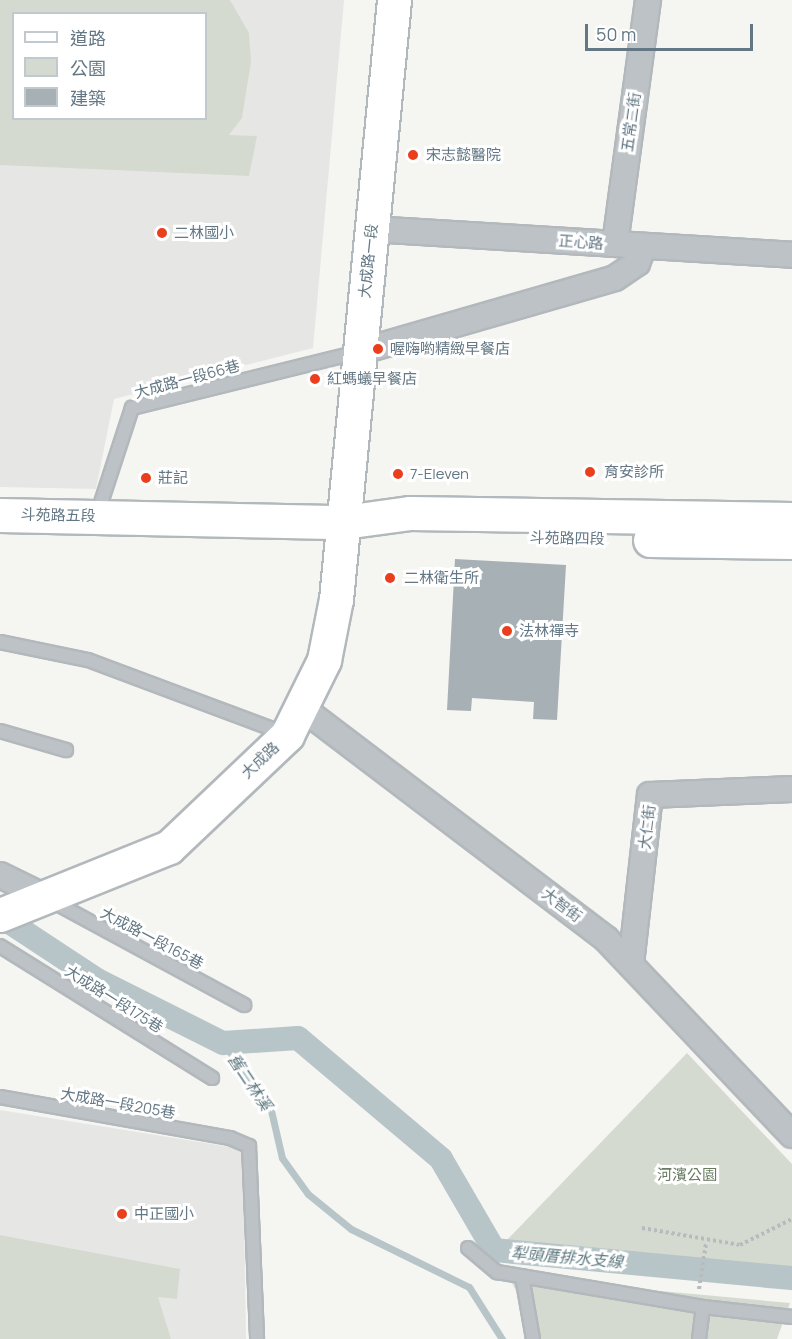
<!DOCTYPE html>
<meta charset="utf-8">
<style>
body{margin:0}
#map{position:relative;width:792px;height:1339px;overflow:hidden;background:#f5f5f1;font-family:Manrope,"Noto Sans TC",sans-serif}
div>[style]{position:absolute}
[style*='--x']{left:calc(var(--x)*1px);top:calc(var(--y)*1px);width:calc(var(--w)*1px);rotate:calc(var(--a)*1deg)}
.built>*{inset:0;background:#e6e7e5}
.green>*{inset:0;background:#d5dad0}
.stream>*{height:7px;margin:-3.5px;padding:0 3.5px;transform-origin:3.5px;border-radius:3.5px;background:#b7c5c9}
.canal>*{height:24px;margin:-12px;padding:0 12px;transform-origin:12px;border-radius:12px;background:#b7c5c9}
.building>*{inset:0;background:#a7b0b5}
.path>*{height:4px;margin-top:-2px;transform-origin:0;background:repeating-linear-gradient(90deg,#b7bbbd 0 3px,transparent 0 6px)}
.roads{filter:drop-shadow(2px 0 #b2b8bc) drop-shadow(-2px 0 #b2b8bc) drop-shadow(0 2px #b2b8bc) drop-shadow(0 -2px #b2b8bc)}
.service>*{height:12px;margin:-6px;padding:0 6px;transform-origin:6px;border-radius:6px;background:#bdc2c6}
.minor>*{height:24px;margin:-12px;padding:0 12px;transform-origin:12px;border-radius:12px;background:#bdc2c6}
.secondary>*{height:33px;margin:-16.5px;padding:0 16.5px;transform-origin:16.5px;border-radius:16.5px;background:#fff}
.dots>*{width:16px;height:16px;translate:-50% -50%;box-sizing:border-box;border:3px solid #fff;border-radius:50%}
span{translate:-50% -50%;white-space:nowrap;text-align:center;line-height:1.15;-webkit-text-stroke:6px #fff;paint-order:stroke}
.street-label{font-size:15px;color:#637784}
.poi-label{font-size:15px;color:#637784}
.left{translate:0 -50%;text-align:left}
.park-label{font-size:15px;color:#697a62}
.water-label{font-size:16px;color:#5f7a81;font-style:italic}
.legend{position:absolute;left:12px;top:12px;width:195px;height:108px;box-sizing:border-box;background:#fff;border:2px solid #c1c9ce;margin:0;padding:8px 10px;list-style:none;font-size:18px;color:#637784}
.legend li{display:flex;align-items:center;gap:12px;height:30px}
.legend b{width:30px;border:2px solid #c1c9ce}
.scale{position:absolute;left:585px;top:24px;width:168px;height:27px;box-sizing:border-box;border:3px solid #637784;border-top:0;padding-left:8px;font-size:18px;line-height:21px;white-space:nowrap;color:#637784;-webkit-text-stroke:4px #fff;paint-order:stroke}
</style>
<div id="map">
<div class="built">
<div style="clip-path:polygon(evenodd,0 0,344px 0,313px 348px,114px 399px,96px 489px,0 487px,0 0,14px 14px,206px 14px,206px 118px,14px 118px,14px 14px)"></div>
<div style="clip-path:polygon(0 1110px,243px 1149px,246px 1339px,0 1339px)"></div>
</div>
<div class="green">
<div style="clip-path:polygon(evenodd,0 0,230px 0,249px 33px,251px 62px,242px 118px,229px 135px,257px 136px,249px 176px,0 165px,0 0,14px 14px,206px 14px,206px 118px,14px 118px,14px 14px)"></div>
<div style="clip-path:polygon(687px 1053px,792px 1164px,792px 1268px,505px 1242px)"></div>
<div style="clip-path:polygon(0 1235px,180px 1269px,177px 1299px,158px 1297px,171px 1339px,0 1339px)"></div>
<div style="clip-path:polygon(509px 1277px,790px 1303px,777px 1339px,533px 1339px,532px 1322px)"></div>
</div>
<div class="stream">
<div style="--x:223;--y:1043;--w:79;--a:53.3"></div>
<div style="--x:270;--y:1106;--w:53;--a:77"></div>
<div style="--x:282;--y:1158;--w:44;--a:54.2"></div>
<div style="--x:308;--y:1194;--w:55;--a:39.1"></div>
<div style="--x:351;--y:1229;--w:131;--a:26.2"></div>
<div style="--x:469;--y:1287;--w:62;--a:57.6"></div>
</div>
<div class="canal">
<div style="--x:0;--y:916;--w:116;--a:33.4"></div>
<div style="--x:97;--y:980;--w:141;--a:26.6"></div>
<div style="--x:223;--y:1043;--w:75;--a:-3.8"></div>
<div style="--x:298;--y:1038;--w:187;--a:40.2"></div>
<div style="--x:441;--y:1159;--w:105;--a:59.8"></div>
<div style="--x:494;--y:1250;--w:299;--a:5.4"></div>
</div>
<div class="building">
<div style="clip-path:polygon(455px 559px,566px 565px,557px 720px,533px 719px,534px 702px,472px 698px,471px 711px,447px 710px)"></div>
</div>
<div class="path">
<div style="--x:642;--y:1228;--w:99;--a:9.8"></div>
<div style="--x:740;--y:1245;--w:58;--a:-26.6"></div>
<div style="--x:699;--y:1289;--w:47;--a:-81.3"></div>
</div>
<div class="roads">
<div class="service">
<div style="--x:97;--y:515;--w:113;--a:-71.9"></div>
<div style="--x:132;--y:408;--w:233;--a:-13.9"></div>
<div style="--x:0;--y:642;--w:90;--a:11.6"></div>
<div style="--x:88;--y:660;--w:208;--a:20.5"></div>
<div style="--x:0;--y:731;--w:69;--a:16.1"></div>
<div style="--x:50;--y:900;--w:221;--a:28.4"></div>
<div style="--x:0;--y:946;--w:250;--a:31.9"></div>
<div style="--x:0;--y:1097;--w:234;--a:10.1"></div>
<div style="--x:230;--y:1138;--w:21;--a:23"></div>
<div style="--x:249;--y:1146;--w:193;--a:87.6"></div>
<div style="--x:468;--y:1248;--w:38;--a:40"></div>
<div style="--x:497;--y:1272;--w:209;--a:9.6"></div>
<div style="--x:522;--y:1276;--w:64;--a:80.1"></div>
<div style="--x:699;--y:1339;--w:32;--a:-83"></div>
<div style="--x:703;--y:1307;--w:90;--a:6.4"></div>
</div>
<div class="minor">
<div style="--x:371;--y:229;--w:422;--a:3.5"></div>
<div style="--x:615;--y:244;--w:246;--a:-82.3"></div>
<div style="--x:359;--y:352;--w:266;--a:-16.1"></div>
<div style="--x:615;--y:278;--w:27;--a:-34"></div>
<div style="--x:637;--y:263;--w:18;--a:-68"></div>
<div style="--x:302;--y:708;--w:382;--a:37.2"></div>
<div style="--x:606;--y:939;--w:270;--a:46.5"></div>
<div style="--x:0;--y:875;--w:50;--a:26.1"></div>
<div style="--x:631;--y:964;--w:170;--a:-83.6"></div>
<div style="--x:650;--y:795;--w:142;--a:-2.4"></div>
</div>
<div class="secondary">
<div style="--x:0;--y:515;--w:344;--a:1.2"></div>
<div style="--x:344;--y:522;--w:67;--a:-7.8"></div>
<div style="--x:410;--y:513;--w:382;--a:0.9"></div>
<div style="--x:650;--y:540;--w:142;--a:0.8"></div>
<div style="--x:0;--y:915;--w:182;--a:-21.9"></div>
<div style="--x:169;--y:847;--w:163;--a:-43.5"></div>
<div style="--x:287;--y:735;--w:84;--a:-63.7"></div>
<div style="--x:324;--y:660;--w:62;--a:-78.9"></div>
<div style="--x:336;--y:599;--w:602;--a:-84.47"></div>
</div>
</div>
<div class="dots">
<div style="left:413px;top:155px;background:#ea3e1d"></div>
<div style="left:162px;top:233px;background:#ea3e1d"></div>
<div style="left:378px;top:349px;background:#ea3e1d"></div>
<div style="left:315px;top:379px;background:#ea3e1d"></div>
<div style="left:590px;top:472px;background:#ea3e1d"></div>
<div style="left:398px;top:474px;background:#ea3e1d"></div>
<div style="left:146px;top:478px;background:#ea3e1d"></div>
<div style="left:390px;top:578px;background:#ea3e1d"></div>
<div style="left:507px;top:631px;background:#ea3e1d"></div>
<div style="left:122px;top:1214px;background:#ea3e1d"></div>
</div>
<div class="street-label">
<span style="left:631px;top:122px;rotate:-82deg">五常二街</span>
<span style="left:581px;top:242px;rotate:4deg">正心路</span>
<span style="left:368px;top:261px;rotate:-84deg">大成路一段</span>
<span style="left:187px;top:379px;rotate:-15deg">大成路一段66巷</span>
<span style="left:58px;top:515px;rotate:1deg">斗苑路五段</span>
<span style="left:567px;top:538px;rotate:1deg">斗苑路四段</span>
<span style="left:260px;top:760px;rotate:-43deg">大成路</span>
<span style="left:647px;top:827px;rotate:-83deg">大仁街</span>
<span style="left:562px;top:905px;rotate:37deg">大智街</span>
<span style="left:152px;top:938px;rotate:28deg">大成路一段165巷</span>
<span style="left:114px;top:999px;rotate:32deg">大成路一段175巷</span>
<span style="left:118px;top:1103px;rotate:10deg">大成路一段205巷</span>
</div>
<div class="poi-label">
<span class="left" style="left:426px;top:155px">宋志懿醫院</span>
<span class="left" style="left:174px;top:233px">二林國小</span>
<span class="left" style="left:390px;top:349px">喔嗨喲精緻早餐店</span>
<span class="left" style="left:327px;top:379px">紅螞蟻早餐店</span>
<span class="left" style="left:604px;top:472px">育安診所</span>
<span class="left" style="left:410px;top:474px">7-Eleven</span>
<span class="left" style="left:158px;top:478px">莊記</span>
<span class="left" style="left:404px;top:578px">二林衛生所</span>
<span class="left" style="left:519px;top:631px">法林禪寺</span>
<span class="left" style="left:134px;top:1214px">中正國小</span>
</div>
<div class="park-label">
<span style="left:687px;top:1175px">河濱公園</span>
</div>
<div class="water-label">
<span style="left:250px;top:1082px;rotate:56deg">舊二林溪</span>
<span style="left:567px;top:1257px;rotate:5deg">犁頭厝排水支線</span>
</div>
<ul class="legend">
<li><b style="height:8px;background:#fff"></b>道路</li>
<li><b style="height:16px;background:#d5dad0"></b>公園</li>
<li><b style="height:16px;background:#a7b0b5"></b>建築</li>
</ul>
<div class="scale">50 m</div>
</div>
